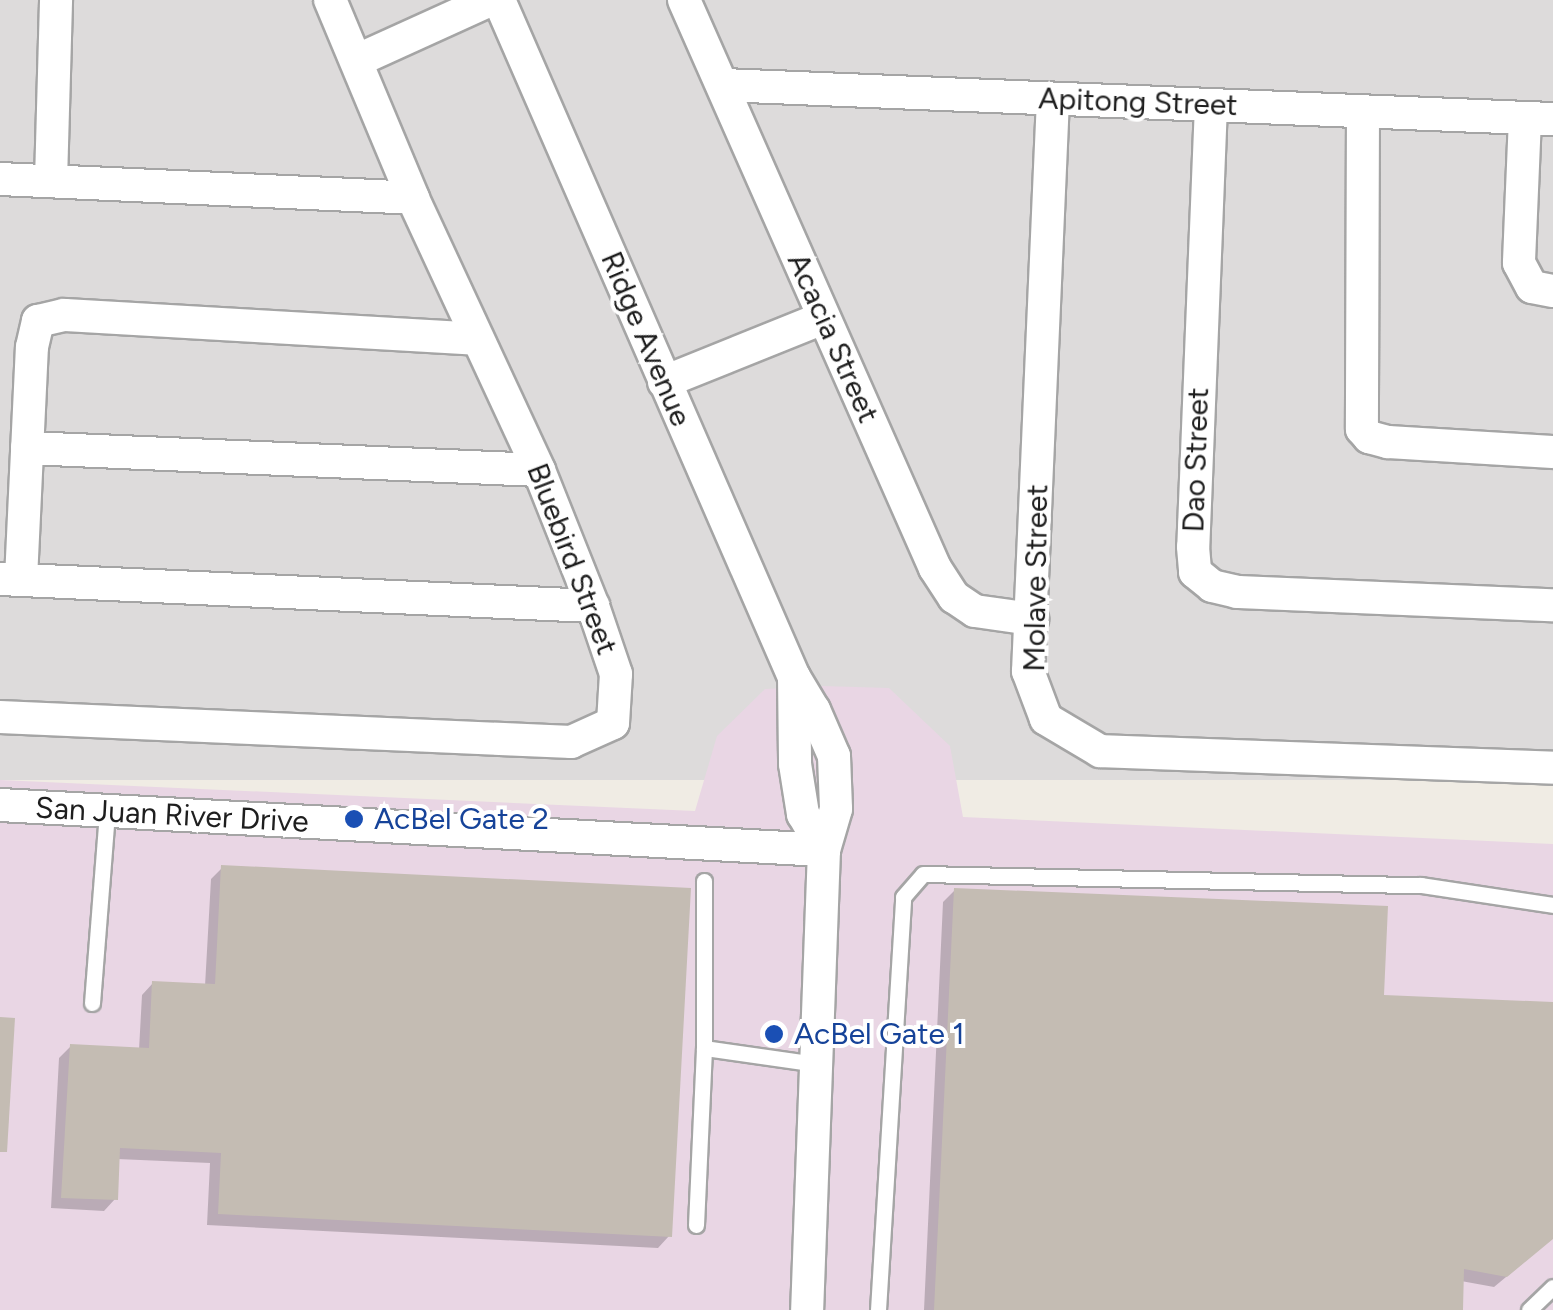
<!DOCTYPE html>
<style>
body{margin:0}
#map{position:relative;width:1553px;height:1310px;overflow:hidden;background:#f0ece4;font-family:Figtree,sans-serif}
div>[style]{position:absolute}
[style*='--x']{left:calc(var(--x)*1px);top:calc(var(--y)*1px);width:calc(var(--w)*1px);rotate:calc(var(--a)*1deg)}
.residential>*{inset:0;background:#dddbdb;transform-origin:0 0}
.industrial>*{inset:0;background:#e9d6e4}
.shadow>*{inset:0;background:#0003}
.building>*{inset:0;background:#c4bcb3}
.roads{filter:drop-shadow(2px 0 #a5a5a5) drop-shadow(-2px 0 #a5a5a5) drop-shadow(0 2px #a5a5a5) drop-shadow(0 -2px #a5a5a5)}
.service>*{height:15px;margin:-7.5px;padding:0 7.5px;transform-origin:7.5px;border-radius:7.5px;background:#fff}
.minor>*{height:32px;margin:-16px;padding:0 16px;transform-origin:16px;border-radius:16px;background:#fff}
.dots>*{width:28px;height:28px;translate:-50% -50%;box-sizing:border-box;border:5px solid #fff;border-radius:50%}
span{translate:-50% -50%;white-space:nowrap;text-align:center;line-height:1.15;-webkit-text-stroke:8px #fff;paint-order:stroke}
.street-label{font-size:30px;color:#1e1e1e}
.transit-label{font-size:30px;color:#164399}
.left{translate:0 -50%;text-align:left}
</style>
<div id="map">
<div class="residential">
<div style="left:0;top:0;width:1553px;height:780px"></div>
</div>
<div class="industrial">
<div style="clip-path:polygon(822px 686px,889px 688px,950px 746px,963px 817px,1553px 844px,1553px 1310px,0 1310px,0 780px,695px 811px,717px 736px,765px 689px)"></div>
</div>
<div class="shadow">
<div style="clip-path:polygon(222px 868px,669px 1236px,658px 1248px,207px 1225px,210px 1163px,117px 1159px,115px 1199px,104px 1211px,51px 1208px,59px 1058px,71px 1046px,139px 1050px,142px 995px,153px 983px,205px 986px,211px 879px)"></div>
<div style="clip-path:polygon(955px 890px,1381px 997px,1553px 1004px,1553px 1238px,1494px 1287px,1461px 1281px,1460px 1310px,924px 1310px,943px 902px)"></div>
</div>
<div class="building">
<div style="clip-path:polygon(221px 865px,691px 888px,672px 1237px,218px 1214px,221px 1153px,120px 1148px,118px 1200px,61px 1198px,70px 1044px,149px 1048px,152px 981px,215px 984px)"></div>
<div style="clip-path:polygon(954px 888px,1388px 906px,1384px 995px,1553px 1002px,1553px 1239px,1507px 1277px,1464px 1269px,1463px 1310px,934px 1310px)"></div>
<div style="clip-path:polygon(0 1017px,15px 1018px,7px 1152px,0 1152px)"></div>
</div>
<div class="roads">
<div class="service">
<div style="--x:92;--y:1003;--w:193;--a:-85.5"></div>
<div style="--x:704;--y:1048;--w:114;--a:8.1"></div>
<div style="--x:696;--y:1225;--w:177;--a:-87.4"></div>
<div style="--x:704;--y:1048;--w:167;--a:-90"></div>
<div style="--x:878;--y:1310;--w:414;--a:-86.5"></div>
<div style="--x:903;--y:897;--w:30;--a:-49"></div>
<div style="--x:923;--y:874;--w:498;--a:1.3"></div>
<div style="--x:1421;--y:885;--w:134;--a:8.6"></div>
<div style="--x:1529;--y:1310;--w:33;--a:-44"></div>
</div>
<div class="minor">
<div style="--x:499;--y:0;--w:738;--a:66.46"></div>
<div style="--x:794;--y:677;--w:39;--a:59"></div>
<div style="--x:814;--y:710;--w:50;--a:66.5"></div>
<div style="--x:834;--y:756;--w:53;--a:87.8"></div>
<div style="--x:836;--y:809;--w:43;--a:106.3"></div>
<div style="--x:824;--y:850;--w:460;--a:92.1"></div>
<div style="--x:684;--y:0;--w:621;--a:66.16"></div>
<div style="--x:935;--y:568;--w:35;--a:57"></div>
<div style="--x:954;--y:597;--w:25;--a:34"></div>
<div style="--x:975;--y:611;--w:58;--a:8"></div>
<div style="--x:358;--y:60;--w:145;--a:-24.4"></div>
<div style="--x:723;--y:85;--w:831;--a:2.35"></div>
<div style="--x:1053;--y:99;--w:573;--a:92.5"></div>
<div style="--x:1028;--y:671;--w:51;--a:69.4"></div>
<div style="--x:1046;--y:719;--w:63;--a:30.7"></div>
<div style="--x:1100;--y:751;--w:453;--a:2.1"></div>
<div style="--x:1211;--y:105;--w:442;--a:92.3"></div>
<div style="--x:1193;--y:547;--w:25;--a:85"></div>
<div style="--x:1195;--y:572;--w:22;--a:39"></div>
<div style="--x:1212;--y:586;--w:26;--a:13"></div>
<div style="--x:1237;--y:592;--w:316;--a:2.4"></div>
<div style="--x:1363;--y:111;--w:318;--a:90.2"></div>
<div style="--x:1362;--y:429;--w:11;--a:49"></div>
<div style="--x:1369;--y:437;--w:20;--a:15"></div>
<div style="--x:1388;--y:442;--w:165;--a:3.5"></div>
<div style="--x:1525;--y:118;--w:145;--a:92.4"></div>
<div style="--x:1519;--y:263;--w:27;--a:62"></div>
<div style="--x:1532;--y:287;--w:21;--a:11"></div>
<div style="--x:0;--y:179;--w:413;--a:2.6"></div>
<div style="--x:51;--y:181;--w:181;--a:-88.4"></div>
<div style="--x:664;--y:382;--w:171;--a:-21.9"></div>
<div style="--x:27;--y:448;--w:512;--a:2.46"></div>
<div style="--x:0;--y:579;--w:594;--a:2.61"></div>
<div style="--x:21;--y:579;--w:232;--a:-87.3"></div>
<div style="--x:32;--y:347;--w:27;--a:-77"></div>
<div style="--x:38;--y:321;--w:27;--a:-13"></div>
<div style="--x:64;--y:315;--w:414;--a:3.3"></div>
<div style="--x:794;--y:677;--w:87;--a:89.3"></div>
<div style="--x:795;--y:764;--w:51;--a:80.9"></div>
<div style="--x:803;--y:814;--w:42;--a:59.7"></div>
<div style="--x:0;--y:717;--w:572;--a:2.51"></div>
<div style="--x:571;--y:742;--w:46;--a:-24.3"></div>
<div style="--x:613;--y:723;--w:49;--a:-86.5"></div>
<div style="--x:616;--y:674;--w:72;--a:-108.7"></div>
<div style="--x:593;--y:606;--w:146;--a:-111.7"></div>
<div style="--x:539;--y:470;--w:300;--a:-114.9"></div>
<div style="--x:413;--y:198;--w:215;--a:-112.7"></div>
<div style="--x:0;--y:805;--w:825;--a:3.13"></div>
</div>
</div>
<div class="dots">
<div style="left:354px;top:819px;background:#1a4fb4"></div>
<div style="left:774px;top:1034px;background:#1a4fb4"></div>
</div>
<div class="street-label">
<span style="left:1138px;top:102px;rotate:2deg">Apitong Street</span>
<span style="left:833px;top:338px;rotate:66deg">Acacia Street</span>
<span style="left:646px;top:339px;rotate:67deg">Ridge Avenue</span>
<span style="left:1196px;top:460px;rotate:-88deg">Dao Street</span>
<span style="left:572px;top:559px;rotate:69deg">Bluebird Street</span>
<span style="left:1036px;top:578px;rotate:-89deg">Molave Street</span>
<span style="left:172px;top:815px;rotate:3deg">San Juan River Drive</span>
</div>
<div class="transit-label">
<span class="left" style="left:374px;top:819px">AcBel Gate 2</span>
<span class="left" style="left:794px;top:1034px">AcBel Gate 1</span>
</div>
</div>
